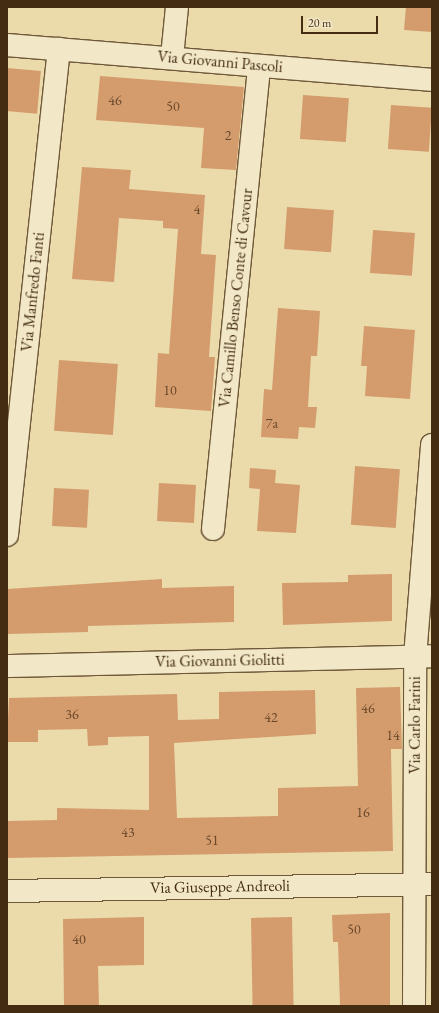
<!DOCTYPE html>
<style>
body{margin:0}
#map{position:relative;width:439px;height:1013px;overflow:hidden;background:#ebdbab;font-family:"EB Garamond",serif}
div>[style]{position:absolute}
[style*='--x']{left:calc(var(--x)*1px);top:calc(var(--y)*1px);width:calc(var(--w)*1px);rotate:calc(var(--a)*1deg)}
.building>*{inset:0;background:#d49b6d;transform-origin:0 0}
.roads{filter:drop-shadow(1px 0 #6e5839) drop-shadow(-1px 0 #6e5839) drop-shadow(0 1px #6e5839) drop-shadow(0 -1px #6e5839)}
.minor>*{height:22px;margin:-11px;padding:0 11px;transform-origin:11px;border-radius:11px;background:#f2e8c8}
.tertiary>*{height:22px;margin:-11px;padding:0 11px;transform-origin:11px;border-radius:11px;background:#f2e8c8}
span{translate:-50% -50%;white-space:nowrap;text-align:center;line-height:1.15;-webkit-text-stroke:3px #f2e8c8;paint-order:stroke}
.number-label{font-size:14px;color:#68482a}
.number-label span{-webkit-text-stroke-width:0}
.street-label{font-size:16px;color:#442c13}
.frame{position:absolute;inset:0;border:8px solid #442c13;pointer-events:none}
.scale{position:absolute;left:301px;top:16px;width:77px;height:18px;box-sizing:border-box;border:2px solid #442c13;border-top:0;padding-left:5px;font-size:12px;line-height:14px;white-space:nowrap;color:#442c13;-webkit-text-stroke:3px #f2e8c8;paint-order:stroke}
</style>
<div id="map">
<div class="building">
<div style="clip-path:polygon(406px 7px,432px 7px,432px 32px,404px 30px)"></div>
<div style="left:7px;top:68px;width:34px;height:43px;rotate:5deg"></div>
<div style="clip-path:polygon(100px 76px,244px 87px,236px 170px,201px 168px,204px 128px,96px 120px)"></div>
<div style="left:303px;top:95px;width:46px;height:44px;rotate:4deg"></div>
<div style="left:391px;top:105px;width:41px;height:44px;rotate:4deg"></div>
<div style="clip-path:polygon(82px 167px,131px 170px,129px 189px,205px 195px,201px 254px,216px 255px,209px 357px,215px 357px,211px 411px,155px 407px,158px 353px,169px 354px,178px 229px,163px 228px,163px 221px,119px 218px,114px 282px,72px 279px)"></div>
<div style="left:287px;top:207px;width:47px;height:42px;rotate:4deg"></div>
<div style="left:373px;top:230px;width:42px;height:43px;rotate:4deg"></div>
<div style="clip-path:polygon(278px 308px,320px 311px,317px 356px,311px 356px,308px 407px,317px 407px,315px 428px,299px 427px,298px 439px,261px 437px,264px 389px,272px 390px)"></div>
<div style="clip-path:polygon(364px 326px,415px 330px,410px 399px,365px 396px,367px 366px,361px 366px)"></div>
<div style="left:59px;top:360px;width:59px;height:71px;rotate:4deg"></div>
<div style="left:355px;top:466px;width:45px;height:59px;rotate:4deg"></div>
<div style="clip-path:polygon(250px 468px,276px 470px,275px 483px,300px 485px,296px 533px,257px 531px,260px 489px,249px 488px)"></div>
<div style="left:159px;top:483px;width:37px;height:38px;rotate:3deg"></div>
<div style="left:54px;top:488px;width:35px;height:38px;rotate:3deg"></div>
<div style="clip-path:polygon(392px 574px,392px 621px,283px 625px,282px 583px,348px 582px,348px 575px)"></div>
<div style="clip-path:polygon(162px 579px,162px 588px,234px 586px,234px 622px,88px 626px,88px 632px,7px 634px,7px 589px)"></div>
<div style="clip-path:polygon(400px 687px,402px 749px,391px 749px,393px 851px,7px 858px,7px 821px,57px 820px,57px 808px,149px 810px,149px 736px,108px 737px,108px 745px,88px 746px,87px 729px,38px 730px,38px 742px,7px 742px,9px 698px,177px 694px,178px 720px,219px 719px,219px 692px,315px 690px,316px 734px,174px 743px,177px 818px,278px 816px,278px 788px,358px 786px,356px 688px)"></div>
<div style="clip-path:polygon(390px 913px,390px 1006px,340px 1006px,338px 942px,333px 942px,332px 915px)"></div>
<div style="clip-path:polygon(144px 917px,144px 965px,98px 966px,99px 1006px,64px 1006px,63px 919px)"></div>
<div style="left:292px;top:917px;width:89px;height:41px;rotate:89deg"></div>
</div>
<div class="roads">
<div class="minor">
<div style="--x:172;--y:57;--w:50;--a:-84.3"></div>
<div style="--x:213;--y:529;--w:465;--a:-84.3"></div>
<div style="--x:7;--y:535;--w:489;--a:-83.9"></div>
<div style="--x:7;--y:666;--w:425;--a:-1.3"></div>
<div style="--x:7;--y:891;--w:425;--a:-0.9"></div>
<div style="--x:414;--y:1006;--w:349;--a:-89.8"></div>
<div style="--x:415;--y:657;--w:213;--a:-85.4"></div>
</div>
<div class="tertiary">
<div style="--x:7;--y:45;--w:426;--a:4.7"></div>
</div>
</div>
<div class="number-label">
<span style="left:115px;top:100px">46</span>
<span style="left:173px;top:106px">50</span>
<span style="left:228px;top:135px">2</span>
<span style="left:197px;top:209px">4</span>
<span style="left:170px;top:390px">10</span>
<span style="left:272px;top:423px">7a</span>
<span style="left:368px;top:708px">46</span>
<span style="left:72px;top:714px">36</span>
<span style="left:271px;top:717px">42</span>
<span style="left:393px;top:735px">14</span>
<span style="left:363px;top:812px">16</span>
<span style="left:128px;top:832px">43</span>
<span style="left:212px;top:840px">51</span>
<span style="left:354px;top:929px">50</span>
<span style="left:79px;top:939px">40</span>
</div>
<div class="street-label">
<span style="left:220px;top:62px;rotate:5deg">Via Giovanni Pascoli</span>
<span style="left:33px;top:292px;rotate:-84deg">Via Manfredo Fanti</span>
<span style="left:236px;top:298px;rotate:-84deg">Via Camillo Benso Conte di Cavour</span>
<span style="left:220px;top:661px;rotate:-1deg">Via Giovanni Giolitti</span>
<span style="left:415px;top:725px;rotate:-90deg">Via Carlo Farini</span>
<span style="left:220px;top:887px;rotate:-1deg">Via Giuseppe Andreoli</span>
</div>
<div class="frame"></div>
<div class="scale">20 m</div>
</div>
